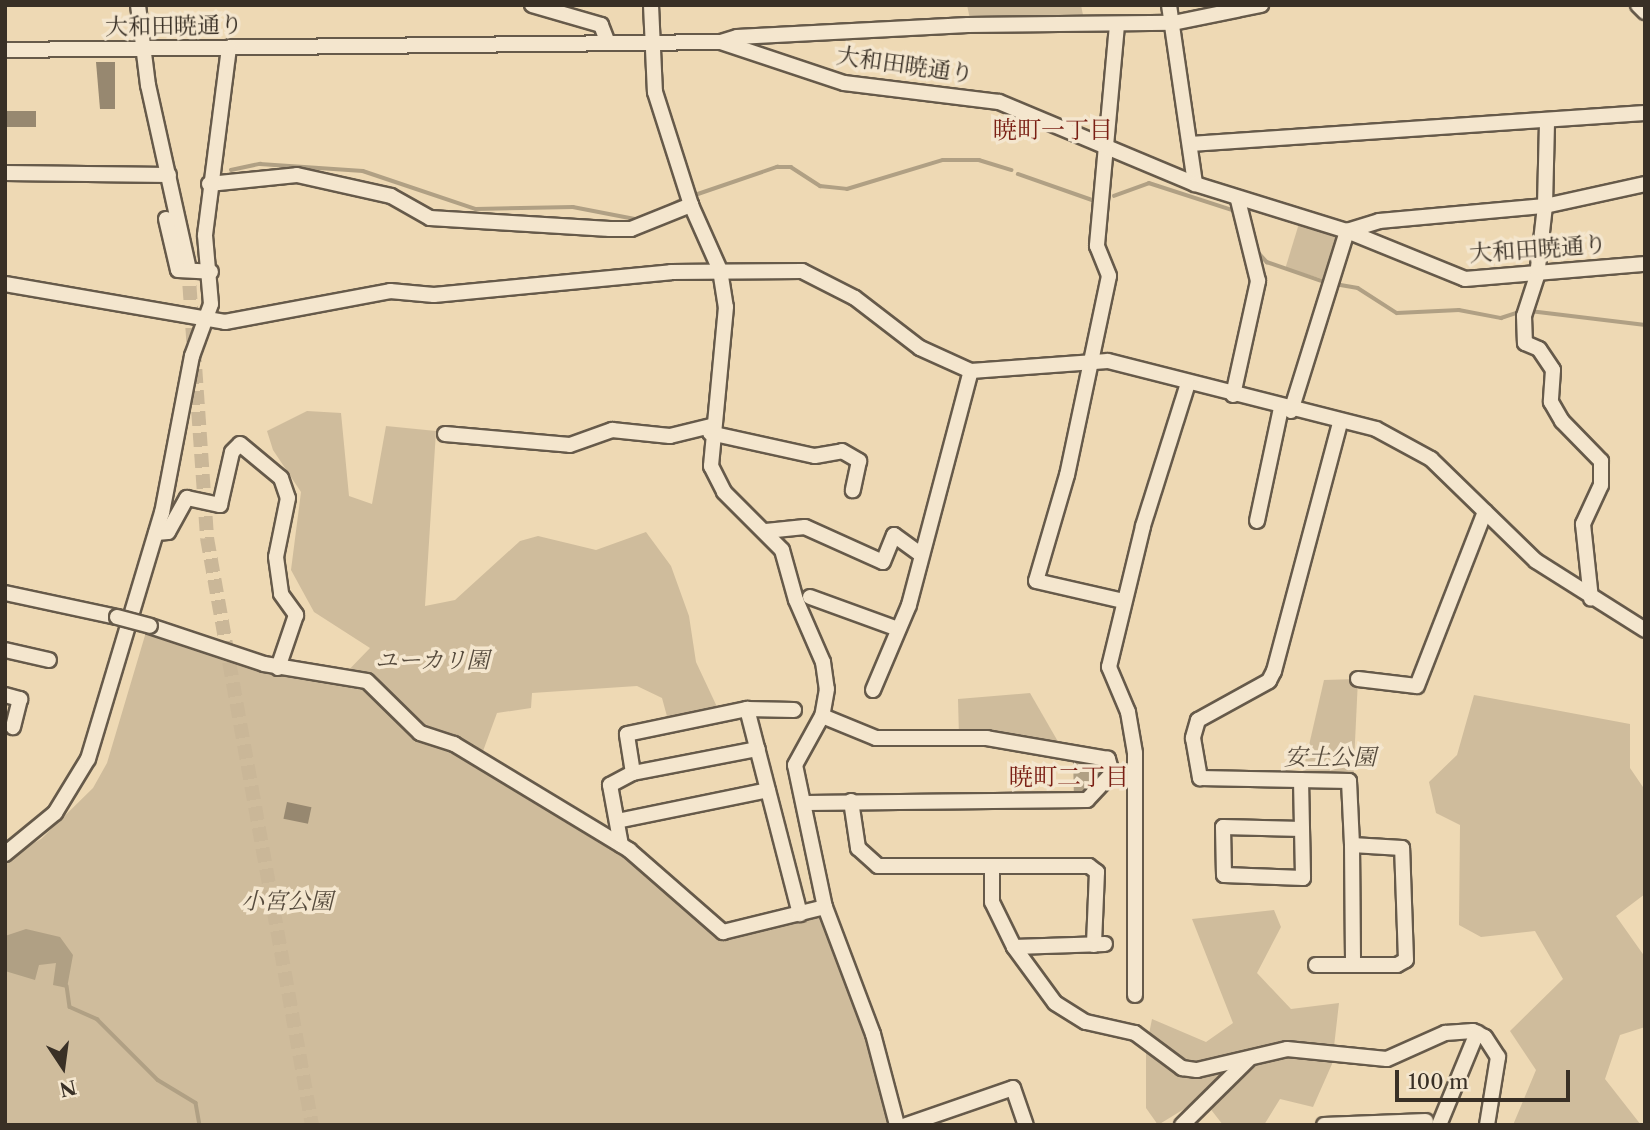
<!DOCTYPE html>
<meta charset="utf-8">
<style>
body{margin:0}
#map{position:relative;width:1650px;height:1130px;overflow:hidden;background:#eed9b4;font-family:"Libre Caslon Text","Noto Serif JP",serif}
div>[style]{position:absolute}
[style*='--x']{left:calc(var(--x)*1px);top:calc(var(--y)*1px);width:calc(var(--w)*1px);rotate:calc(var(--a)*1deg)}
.green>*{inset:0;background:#cfbc9c;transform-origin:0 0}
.water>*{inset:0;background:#b0a084}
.stream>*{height:3.5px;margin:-1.75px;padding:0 1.75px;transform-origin:1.75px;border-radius:1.75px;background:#b0a084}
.building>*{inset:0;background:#978870;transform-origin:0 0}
.minor-tunnel>*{height:14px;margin-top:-7px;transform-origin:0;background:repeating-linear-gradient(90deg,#cab798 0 14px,transparent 0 21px)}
.roads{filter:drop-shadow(2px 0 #665a4a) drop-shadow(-2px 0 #665a4a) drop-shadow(0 2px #665a4a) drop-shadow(0 -2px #665a4a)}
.minor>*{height:14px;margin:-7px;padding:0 7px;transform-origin:7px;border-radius:7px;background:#f4e6ce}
.bridges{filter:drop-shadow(2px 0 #665a4a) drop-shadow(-2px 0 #665a4a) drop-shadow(0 2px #665a4a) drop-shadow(0 -2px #665a4a)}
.minor-bridge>*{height:14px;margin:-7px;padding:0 7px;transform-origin:7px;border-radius:7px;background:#f4e6ce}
span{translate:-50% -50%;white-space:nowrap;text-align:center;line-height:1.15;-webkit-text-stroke:7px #f4e6ce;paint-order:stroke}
.street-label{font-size:23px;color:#393026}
.park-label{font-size:23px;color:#574c3e;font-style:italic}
.neighbourhood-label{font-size:24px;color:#7a1f14}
.frame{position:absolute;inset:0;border:7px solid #393026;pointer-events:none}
.north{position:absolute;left:28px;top:1032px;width:70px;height:70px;-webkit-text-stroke:5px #f4e6ce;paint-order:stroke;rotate:167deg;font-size:19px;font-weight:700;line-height:28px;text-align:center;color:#393026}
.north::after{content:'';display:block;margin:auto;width:24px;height:32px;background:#393026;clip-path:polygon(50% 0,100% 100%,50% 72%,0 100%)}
.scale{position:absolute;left:1395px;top:1070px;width:175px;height:32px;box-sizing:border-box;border:4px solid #393026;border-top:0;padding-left:9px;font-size:21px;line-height:24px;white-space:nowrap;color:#393026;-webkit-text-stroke:5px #f4e6ce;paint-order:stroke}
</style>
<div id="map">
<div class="green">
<div style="clip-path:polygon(967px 5px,1081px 5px,1084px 20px,971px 24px)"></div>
<div style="left:1301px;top:217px;width:48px;height:53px;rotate:17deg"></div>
<div style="clip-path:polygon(307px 411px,341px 413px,349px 496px,372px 504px,386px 426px,436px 431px,425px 606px,455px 600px,520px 541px,538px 536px,596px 550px,646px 532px,671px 566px,689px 616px,696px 662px,718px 709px,668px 720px,662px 698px,637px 686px,532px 693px,531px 708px,497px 713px,479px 762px,555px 801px,723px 931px,825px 907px,897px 1125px,5px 1125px,5px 859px,41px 839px,93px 788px,107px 763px,146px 632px,304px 678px,340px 679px,370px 648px,314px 612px,291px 570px,301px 492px,273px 450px,267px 431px)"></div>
<div style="clip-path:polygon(1358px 679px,1353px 784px,1301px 780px,1324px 680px)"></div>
<div style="clip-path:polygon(1030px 693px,1064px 752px,959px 737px,958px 699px)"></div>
<div style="clip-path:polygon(1474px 695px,1630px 724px,1630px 768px,1645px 790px,1645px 894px,1616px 916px,1645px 957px,1645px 1027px,1620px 1035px,1605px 1079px,1641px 1125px,1513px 1125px,1536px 1070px,1510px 1031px,1563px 979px,1535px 931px,1481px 937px,1459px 925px,1460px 825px,1436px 813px,1429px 782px,1457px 755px)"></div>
<div style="clip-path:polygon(1274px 910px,1281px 927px,1257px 973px,1291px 1009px,1339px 1003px,1332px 1064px,1313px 1107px,1280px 1099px,1264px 1125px,1223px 1125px,1202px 1098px,1158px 1125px,1146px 1108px,1146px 1049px,1152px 1019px,1206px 1042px,1233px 1023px,1192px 919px)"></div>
</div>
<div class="water">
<div style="clip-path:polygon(1073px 754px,1108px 759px,1112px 773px,1074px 801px)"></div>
<div style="clip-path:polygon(26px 929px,60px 937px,73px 955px,67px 988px,53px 985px,56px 963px,39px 965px,35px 980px,5px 971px,5px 936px)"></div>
</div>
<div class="stream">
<div style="--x:231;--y:170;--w:30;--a:-12"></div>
<div style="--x:260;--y:164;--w:103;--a:3.9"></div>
<div style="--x:363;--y:171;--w:119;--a:18.6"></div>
<div style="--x:476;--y:209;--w:97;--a:-1.2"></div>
<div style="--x:573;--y:207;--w:68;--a:11"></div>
<div style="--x:1018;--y:174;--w:82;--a:19.3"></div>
<div style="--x:695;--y:195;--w:87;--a:-18.9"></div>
<div style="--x:777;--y:167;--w:14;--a:0"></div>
<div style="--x:791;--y:167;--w:35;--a:33"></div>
<div style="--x:820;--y:186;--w:27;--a:6"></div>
<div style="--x:847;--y:189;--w:100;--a:-16.8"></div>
<div style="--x:943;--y:160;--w:36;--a:0"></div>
<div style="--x:979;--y:160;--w:34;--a:17"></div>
<div style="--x:1114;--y:196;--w:37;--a:-20"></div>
<div style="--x:1149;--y:183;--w:94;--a:18"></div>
<div style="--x:669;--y:206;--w:16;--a:-27"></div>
<div style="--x:1257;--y:251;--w:15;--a:48"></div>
<div style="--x:1267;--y:262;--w:58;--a:19.1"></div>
<div style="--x:1335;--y:284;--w:23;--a:10"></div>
<div style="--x:1358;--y:288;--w:46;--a:32.7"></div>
<div style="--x:1397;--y:313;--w:62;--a:-2.8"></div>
<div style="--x:1459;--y:310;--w:43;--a:10.8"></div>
<div style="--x:1501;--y:318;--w:20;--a:-18"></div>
<div style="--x:1530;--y:311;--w:116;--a:6.9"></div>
<div style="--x:67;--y:986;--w:21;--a:82"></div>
<div style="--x:70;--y:1007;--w:30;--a:24"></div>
<div style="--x:97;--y:1019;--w:86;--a:45"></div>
<div style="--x:158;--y:1080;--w:44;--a:31.2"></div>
<div style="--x:196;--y:1103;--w:22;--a:80"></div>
</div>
<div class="building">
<div style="clip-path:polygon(96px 62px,115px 62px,115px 109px,100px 109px)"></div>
<div style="left:36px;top:111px;width:16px;height:31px;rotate:90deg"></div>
<div style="left:287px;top:802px;width:25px;height:17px;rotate:12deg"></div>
</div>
<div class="minor-tunnel">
<div style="--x:188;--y:265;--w:274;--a:86"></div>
<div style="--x:207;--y:538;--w:596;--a:79.86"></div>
</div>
<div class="roads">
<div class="minor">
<div style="--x:138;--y:5;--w:81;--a:82.9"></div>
<div style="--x:148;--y:85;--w:184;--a:77.5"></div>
<div style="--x:532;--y:5;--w:72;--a:16.2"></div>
<div style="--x:601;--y:25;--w:17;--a:69"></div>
<div style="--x:651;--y:5;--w:87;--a:87.4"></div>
<div style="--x:655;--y:92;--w:119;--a:72.3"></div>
<div style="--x:691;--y:205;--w:71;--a:66"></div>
<div style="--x:720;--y:270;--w:37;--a:81"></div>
<div style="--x:726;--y:307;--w:160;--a:95.4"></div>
<div style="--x:711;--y:466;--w:29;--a:63"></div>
<div style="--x:724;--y:492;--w:82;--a:45"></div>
<div style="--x:782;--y:550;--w:52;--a:74.4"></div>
<div style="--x:796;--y:600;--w:68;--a:66.5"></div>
<div style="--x:823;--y:662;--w:27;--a:82"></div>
<div style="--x:827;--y:689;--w:27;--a:100"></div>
<div style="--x:822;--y:716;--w:56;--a:118.9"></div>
<div style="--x:795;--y:765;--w:145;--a:78.1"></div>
<div style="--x:825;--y:907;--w:136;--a:69.3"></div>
<div style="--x:873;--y:1034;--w:94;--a:75.2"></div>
<div style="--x:1169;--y:5;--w:181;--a:81.7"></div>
<div style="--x:1638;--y:5;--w:10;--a:45"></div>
<div style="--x:1117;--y:25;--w:222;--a:95.2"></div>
<div style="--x:1097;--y:246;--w:32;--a:68"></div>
<div style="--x:1109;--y:276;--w:203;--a:101.9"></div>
<div style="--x:1067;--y:475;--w:110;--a:106.3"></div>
<div style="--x:1036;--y:581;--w:89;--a:12.9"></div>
<div style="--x:721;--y:42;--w:17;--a:-17"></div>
<div style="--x:737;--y:37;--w:231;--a:-3"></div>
<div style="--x:968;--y:25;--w:205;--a:-0.6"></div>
<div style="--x:1173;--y:23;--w:90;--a:-11.6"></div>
<div style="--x:5;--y:50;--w:716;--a:-0.64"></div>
<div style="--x:721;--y:42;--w:130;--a:18.4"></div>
<div style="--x:844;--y:83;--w:156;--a:7"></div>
<div style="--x:999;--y:102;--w:212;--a:22.7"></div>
<div style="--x:1195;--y:184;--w:159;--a:17.2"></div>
<div style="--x:1347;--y:231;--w:127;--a:22.1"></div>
<div style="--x:1465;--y:279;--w:181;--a:-4.8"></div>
<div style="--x:1547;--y:123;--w:83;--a:91.4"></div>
<div style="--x:1545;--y:206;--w:70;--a:96.5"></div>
<div style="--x:1537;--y:276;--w:42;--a:108"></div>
<div style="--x:1524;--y:316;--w:27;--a:88"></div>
<div style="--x:1525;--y:343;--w:15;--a:23"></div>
<div style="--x:1539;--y:349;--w:25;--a:56"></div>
<div style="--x:1553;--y:370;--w:32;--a:94"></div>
<div style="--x:1551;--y:402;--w:22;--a:60"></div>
<div style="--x:1562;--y:421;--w:56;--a:45.7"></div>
<div style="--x:1601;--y:461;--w:24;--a:90"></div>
<div style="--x:1601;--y:485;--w:43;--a:114.8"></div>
<div style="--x:1583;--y:524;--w:75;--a:83.9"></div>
<div style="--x:1190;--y:144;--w:456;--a:-3.9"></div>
<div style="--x:5;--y:173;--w:164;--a:0.7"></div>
<div style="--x:209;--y:184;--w:88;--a:-5.8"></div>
<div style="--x:297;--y:175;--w:96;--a:12.6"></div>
<div style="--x:391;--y:196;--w:45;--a:29.4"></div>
<div style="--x:430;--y:218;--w:180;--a:3.5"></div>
<div style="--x:610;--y:229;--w:21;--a:0"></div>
<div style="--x:631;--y:229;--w:65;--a:-21.8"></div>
<div style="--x:166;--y:219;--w:52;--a:76.8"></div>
<div style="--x:178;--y:270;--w:33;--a:3"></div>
<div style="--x:5;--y:284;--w:223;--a:9.8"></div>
<div style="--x:225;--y:322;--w:168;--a:-10.6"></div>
<div style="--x:390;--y:291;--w:44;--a:5.2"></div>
<div style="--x:434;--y:295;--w:238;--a:-5.5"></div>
<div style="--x:671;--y:272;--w:131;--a:-0.4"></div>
<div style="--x:802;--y:271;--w:59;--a:27"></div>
<div style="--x:855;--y:298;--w:82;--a:37.6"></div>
<div style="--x:920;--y:348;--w:56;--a:24.3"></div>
<div style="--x:971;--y:371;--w:137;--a:-4.2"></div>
<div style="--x:1108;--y:361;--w:276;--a:14.2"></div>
<div style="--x:1376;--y:429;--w:63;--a:28.6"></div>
<div style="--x:1431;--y:459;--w:146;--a:44.2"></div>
<div style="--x:1536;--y:561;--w:129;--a:32.3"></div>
<div style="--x:1233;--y:395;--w:117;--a:-77.6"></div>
<div style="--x:1258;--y:281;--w:83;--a:-103.9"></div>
<div style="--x:1291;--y:411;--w:189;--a:-72.7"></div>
<div style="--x:1347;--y:231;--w:34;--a:-17"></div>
<div style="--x:1379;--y:221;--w:167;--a:-5.2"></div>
<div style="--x:1545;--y:206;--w:102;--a:-12.4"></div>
<div style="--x:1340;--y:423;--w:257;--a:104.9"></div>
<div style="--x:1274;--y:671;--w:11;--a:117"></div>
<div style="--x:1269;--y:681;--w:81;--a:151.2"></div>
<div style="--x:1198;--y:720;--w:19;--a:106"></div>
<div style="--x:1193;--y:738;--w:41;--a:80.1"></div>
<div style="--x:1200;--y:778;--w:149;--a:1.2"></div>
<div style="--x:1349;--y:781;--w:64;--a:87.3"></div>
<div style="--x:710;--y:433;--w:107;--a:12.4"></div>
<div style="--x:815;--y:456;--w:27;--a:-10"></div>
<div style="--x:842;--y:451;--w:20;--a:30"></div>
<div style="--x:859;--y:461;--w:30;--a:102"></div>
<div style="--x:445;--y:434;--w:125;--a:5"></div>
<div style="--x:570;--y:445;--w:45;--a:-19.7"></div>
<div style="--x:612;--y:430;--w:58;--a:5.9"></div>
<div style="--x:670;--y:436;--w:42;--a:-13.7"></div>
<div style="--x:1257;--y:521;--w:116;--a:-78"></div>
<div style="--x:766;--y:531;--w:39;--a:-6"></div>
<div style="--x:805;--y:527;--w:85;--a:24.2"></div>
<div style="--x:883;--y:562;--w:29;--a:-68"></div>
<div style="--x:894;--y:535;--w:34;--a:36"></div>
<div style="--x:156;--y:533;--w:12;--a:-5"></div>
<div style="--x:168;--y:532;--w:39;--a:-61"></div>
<div style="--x:187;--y:498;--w:34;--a:12"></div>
<div style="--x:220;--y:505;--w:54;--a:-77.2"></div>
<div style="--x:232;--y:452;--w:11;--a:-45"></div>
<div style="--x:240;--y:444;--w:53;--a:39.7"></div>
<div style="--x:281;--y:478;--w:21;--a:71"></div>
<div style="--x:288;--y:498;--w:60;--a:101.5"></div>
<div style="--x:276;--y:557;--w:37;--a:82"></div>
<div style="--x:281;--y:594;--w:26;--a:54"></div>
<div style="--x:296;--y:615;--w:56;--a:108.8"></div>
<div style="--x:5;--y:593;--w:115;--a:12.1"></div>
<div style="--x:810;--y:597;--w:90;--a:20"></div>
<div style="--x:150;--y:626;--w:120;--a:18.4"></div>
<div style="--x:264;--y:664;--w:104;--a:9.4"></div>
<div style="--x:367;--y:681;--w:74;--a:44.5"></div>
<div style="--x:420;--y:733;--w:36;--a:18"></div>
<div style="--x:454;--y:744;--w:205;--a:31.2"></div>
<div style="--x:629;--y:850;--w:125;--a:41.1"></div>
<div style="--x:723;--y:932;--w:105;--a:-13.8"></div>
<div style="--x:5;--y:650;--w:45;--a:12.8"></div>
<div style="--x:1358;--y:679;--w:59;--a:6.8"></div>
<div style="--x:1417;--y:686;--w:187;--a:-68.7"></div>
<div style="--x:873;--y:690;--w:92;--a:-67"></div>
<div style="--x:909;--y:605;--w:242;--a:-75.2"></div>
<div style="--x:5;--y:695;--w:16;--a:15"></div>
<div style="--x:20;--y:699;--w:29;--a:104"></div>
<div style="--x:747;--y:709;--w:212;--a:75.5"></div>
<div style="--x:633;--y:773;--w:127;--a:-10.9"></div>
<div style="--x:1301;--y:780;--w:98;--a:88.8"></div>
<div style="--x:1303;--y:878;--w:79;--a:-177.8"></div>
<div style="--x:1224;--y:875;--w:48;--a:-91.2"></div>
<div style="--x:1223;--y:827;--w:79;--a:1.5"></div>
<div style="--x:851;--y:801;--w:48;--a:81.5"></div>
<div style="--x:858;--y:848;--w:27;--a:42"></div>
<div style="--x:878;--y:866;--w:211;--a:0"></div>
<div style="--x:1089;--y:866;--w:10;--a:37"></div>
<div style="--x:1097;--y:872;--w:73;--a:92.4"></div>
<div style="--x:806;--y:803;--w:281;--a:-0.6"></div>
<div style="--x:1087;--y:800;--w:37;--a:-47"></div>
<div style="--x:1112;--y:773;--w:15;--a:-106"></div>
<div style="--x:1108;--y:759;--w:123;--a:-170.2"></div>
<div style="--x:987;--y:738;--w:111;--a:180"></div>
<div style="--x:876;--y:738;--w:58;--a:-157.8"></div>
<div style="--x:617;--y:821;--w:154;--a:-11.6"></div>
<div style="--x:621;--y:845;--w:61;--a:-100.4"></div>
<div style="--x:610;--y:785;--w:26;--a:-28"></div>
<div style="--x:633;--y:773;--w:39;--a:-99"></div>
<div style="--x:627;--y:734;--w:123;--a:-11.8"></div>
<div style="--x:747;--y:709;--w:47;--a:1.2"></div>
<div style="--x:5;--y:854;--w:65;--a:-39.4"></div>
<div style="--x:55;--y:813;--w:63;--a:-58.6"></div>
<div style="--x:88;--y:759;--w:257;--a:-73.3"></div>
<div style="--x:162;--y:513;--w:160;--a:-79.2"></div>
<div style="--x:192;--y:356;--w:55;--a:-69.9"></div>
<div style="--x:211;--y:304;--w:69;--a:-95"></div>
<div style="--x:205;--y:235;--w:189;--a:-82.7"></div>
<div style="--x:992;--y:867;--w:35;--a:90"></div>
<div style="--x:992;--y:902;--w:50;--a:63.9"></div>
<div style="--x:1014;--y:947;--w:69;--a:53.8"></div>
<div style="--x:1055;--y:1003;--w:36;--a:32"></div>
<div style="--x:1086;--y:1022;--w:50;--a:12.7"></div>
<div style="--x:1135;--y:1033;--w:59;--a:36.7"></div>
<div style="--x:1182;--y:1068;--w:15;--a:8"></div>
<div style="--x:1197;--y:1070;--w:92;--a:-13.1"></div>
<div style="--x:1287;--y:1049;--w:100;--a:5.7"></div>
<div style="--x:1387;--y:1059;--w:64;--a:-24.1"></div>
<div style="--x:1445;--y:1033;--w:28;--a:-4"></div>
<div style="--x:1473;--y:1031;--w:13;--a:27"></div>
<div style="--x:1485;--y:1037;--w:24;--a:57"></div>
<div style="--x:1498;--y:1057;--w:69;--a:99.2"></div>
<div style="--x:1014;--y:947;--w:91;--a:-1.9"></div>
<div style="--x:1316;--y:965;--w:81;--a:0"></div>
<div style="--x:1397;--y:965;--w:10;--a:-29"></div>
<div style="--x:1406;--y:960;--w:112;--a:-92"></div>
<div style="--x:1402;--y:848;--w:50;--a:-176.6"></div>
<div style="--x:1352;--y:845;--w:120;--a:89.5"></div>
<div style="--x:1135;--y:995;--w:242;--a:-90"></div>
<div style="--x:1135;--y:753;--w:42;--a:-99.7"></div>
<div style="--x:1128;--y:712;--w:49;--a:-112.9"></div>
<div style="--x:1109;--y:667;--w:145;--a:-76.4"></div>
<div style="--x:1143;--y:526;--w:150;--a:-72.5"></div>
<div style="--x:906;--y:1125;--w:113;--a:-19.1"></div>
<div style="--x:1013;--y:1088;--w:39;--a:71"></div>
<div style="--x:1182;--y:1125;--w:93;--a:-44.6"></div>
<div style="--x:1324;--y:1125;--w:102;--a:-2.2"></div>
<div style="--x:1439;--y:1125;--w:100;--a:-67.6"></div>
</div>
</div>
<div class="bridges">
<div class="minor-bridge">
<div style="--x:117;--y:617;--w:34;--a:15"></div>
</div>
</div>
<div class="street-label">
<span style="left:174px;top:26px;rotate:-1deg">大和田暁通り</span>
<span style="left:905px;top:65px;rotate:8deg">大和田暁通り</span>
<span style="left:1538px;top:249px;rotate:-4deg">大和田暁通り</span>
</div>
<div class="park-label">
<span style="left:432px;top:660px">ユーカリ園</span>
<span style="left:1330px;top:757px">安土公園</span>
<span style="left:287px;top:901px">小宮公園</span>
</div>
<div class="neighbourhood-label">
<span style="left:1053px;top:130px">暁町一丁目</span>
<span style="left:1069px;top:777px">暁町二丁目</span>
</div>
<div class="frame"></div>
<div class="north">N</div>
<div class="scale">100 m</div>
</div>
